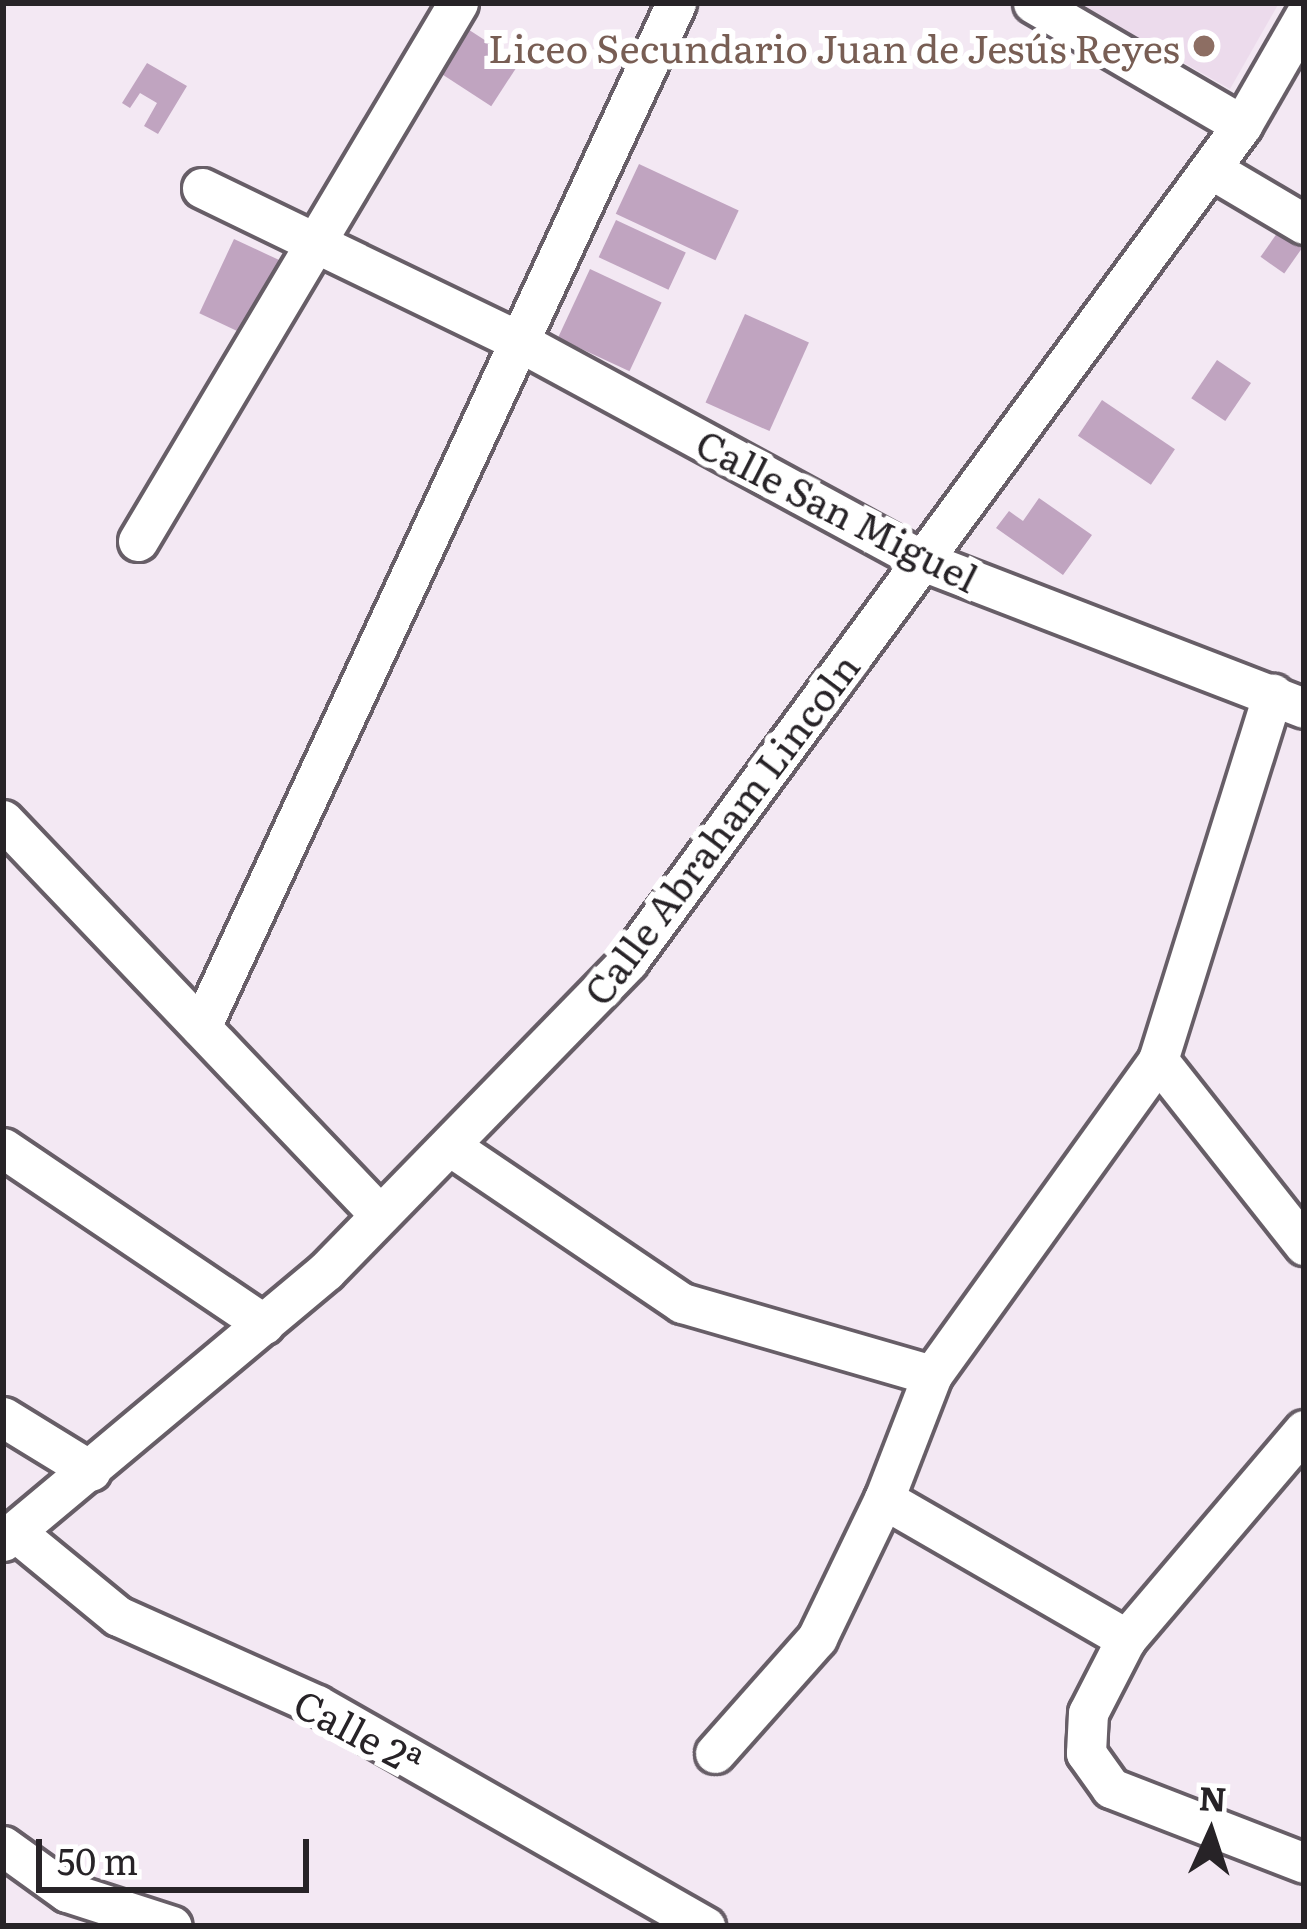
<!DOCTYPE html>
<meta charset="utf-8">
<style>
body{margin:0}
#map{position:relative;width:1307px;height:1929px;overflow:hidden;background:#f3e8f3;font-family:Literata,serif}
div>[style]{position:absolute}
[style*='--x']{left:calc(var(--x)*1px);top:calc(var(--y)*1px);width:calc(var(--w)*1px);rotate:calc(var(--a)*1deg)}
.built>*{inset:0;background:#ecdbec}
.building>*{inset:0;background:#c0a4c0;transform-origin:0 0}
.roads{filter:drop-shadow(3px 0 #675e67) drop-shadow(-3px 0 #675e67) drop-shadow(0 3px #675e67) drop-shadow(0 -3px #675e67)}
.minor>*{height:39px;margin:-19.5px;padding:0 19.5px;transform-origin:19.5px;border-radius:19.5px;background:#fff}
.dots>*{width:33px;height:33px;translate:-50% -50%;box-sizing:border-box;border:6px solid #fff;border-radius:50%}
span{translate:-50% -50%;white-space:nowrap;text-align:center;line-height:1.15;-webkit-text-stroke:12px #fff;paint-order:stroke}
.education-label{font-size:39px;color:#785e54}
.right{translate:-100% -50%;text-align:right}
.street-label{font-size:39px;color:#272327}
.frame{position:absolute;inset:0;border:6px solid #272327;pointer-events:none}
.north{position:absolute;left:1151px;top:1773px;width:120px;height:120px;-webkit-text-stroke:9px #fff;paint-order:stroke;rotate:3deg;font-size:33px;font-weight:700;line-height:48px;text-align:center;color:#272327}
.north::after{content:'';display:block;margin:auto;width:42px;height:54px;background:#272327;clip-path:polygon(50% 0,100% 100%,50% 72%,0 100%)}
.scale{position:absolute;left:36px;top:1839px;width:273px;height:54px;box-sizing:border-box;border:6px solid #272327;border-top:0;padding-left:15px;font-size:36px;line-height:42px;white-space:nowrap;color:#272327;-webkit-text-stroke:9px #fff;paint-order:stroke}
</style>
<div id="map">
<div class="built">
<div style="clip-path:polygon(1077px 3px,1279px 3px,1230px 89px)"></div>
</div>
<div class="building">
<div style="left:460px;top:24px;width:71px;height:52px;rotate:33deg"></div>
<div style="clip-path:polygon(147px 63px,187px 86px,158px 134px,144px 126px,157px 103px,140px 93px,130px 108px,122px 103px)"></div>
<div style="left:639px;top:164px;width:110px;height:55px;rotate:25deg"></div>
<div style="left:616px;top:220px;width:77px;height:41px;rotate:25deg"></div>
<div style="left:1280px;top:229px;width:29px;height:34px;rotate:35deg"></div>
<div style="left:234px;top:239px;width:57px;height:82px;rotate:25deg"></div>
<div style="left:590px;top:269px;width:79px;height:76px;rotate:25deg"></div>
<div style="left:745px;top:314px;width:70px;height:97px;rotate:24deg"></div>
<div style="left:1217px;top:360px;width:41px;height:46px;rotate:34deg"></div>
<div style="left:1102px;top:400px;width:88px;height:43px;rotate:34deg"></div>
<div style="clip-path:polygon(1039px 498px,1092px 535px,1063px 575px,996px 528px,1009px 511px,1023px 521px)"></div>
</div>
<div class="roads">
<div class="minor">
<div style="--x:1033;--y:3;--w:242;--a:30.3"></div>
<div style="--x:1211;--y:169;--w:108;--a:30.6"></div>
<div style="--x:202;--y:188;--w:349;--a:25.8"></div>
<div style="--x:516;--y:340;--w:463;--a:28.5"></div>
<div style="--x:923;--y:561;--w:408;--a:21.1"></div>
<div style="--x:138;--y:541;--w:626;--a:-59.26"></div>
<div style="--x:3;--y:820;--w:546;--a:46.34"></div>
<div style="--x:201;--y:1027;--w:1129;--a:-65.11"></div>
<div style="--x:1158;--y:1060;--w:236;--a:51.7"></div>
<div style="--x:450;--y:1146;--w:280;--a:34.1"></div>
<div style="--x:682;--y:1303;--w:260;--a:16.1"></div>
<div style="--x:3;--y:1148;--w:315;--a:34"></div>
<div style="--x:3;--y:1417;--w:103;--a:31.5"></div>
<div style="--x:1304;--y:1430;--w:275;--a:130.4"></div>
<div style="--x:1126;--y:1639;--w:83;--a:117.2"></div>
<div style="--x:1088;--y:1713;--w:40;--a:92.9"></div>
<div style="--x:1086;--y:1753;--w:43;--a:54.5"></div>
<div style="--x:1111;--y:1788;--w:207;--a:21.2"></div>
<div style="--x:884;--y:1499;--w:280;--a:30"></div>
<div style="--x:18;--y:1534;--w:129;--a:39.4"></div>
<div style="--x:118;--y:1616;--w:218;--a:24.1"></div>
<div style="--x:317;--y:1705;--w:447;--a:29.7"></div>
<div style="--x:3;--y:1541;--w:421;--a:-39.9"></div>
<div style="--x:326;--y:1271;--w:433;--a:-45.7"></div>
<div style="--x:628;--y:961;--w:1037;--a:-53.7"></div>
<div style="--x:1242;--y:125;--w:125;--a:-60.1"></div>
<div style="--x:715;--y:1753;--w:154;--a:-48.4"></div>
<div style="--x:817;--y:1638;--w:154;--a:-64.3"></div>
<div style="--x:884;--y:1499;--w:133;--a:-68.8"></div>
<div style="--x:932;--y:1375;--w:388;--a:-54.3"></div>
<div style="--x:1158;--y:1060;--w:384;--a:-72.6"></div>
<div style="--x:3;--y:1846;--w:79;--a:35.7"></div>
<div style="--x:67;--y:1892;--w:110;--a:17.9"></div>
</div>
</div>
<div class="dots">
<div style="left:1204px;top:46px;background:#8d6e63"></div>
</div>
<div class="education-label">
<span class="right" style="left:1180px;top:46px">Liceo Secundario Juan de Jesús Reyes</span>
</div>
<div class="street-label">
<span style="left:838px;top:509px;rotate:27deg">Calle San Miguel</span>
<span style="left:720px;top:828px;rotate:-53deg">Calle Abraham Lincoln</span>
<span style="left:359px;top:1731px;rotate:28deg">Calle 2ª</span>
</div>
<div class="frame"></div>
<div class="north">N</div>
<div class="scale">50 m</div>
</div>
